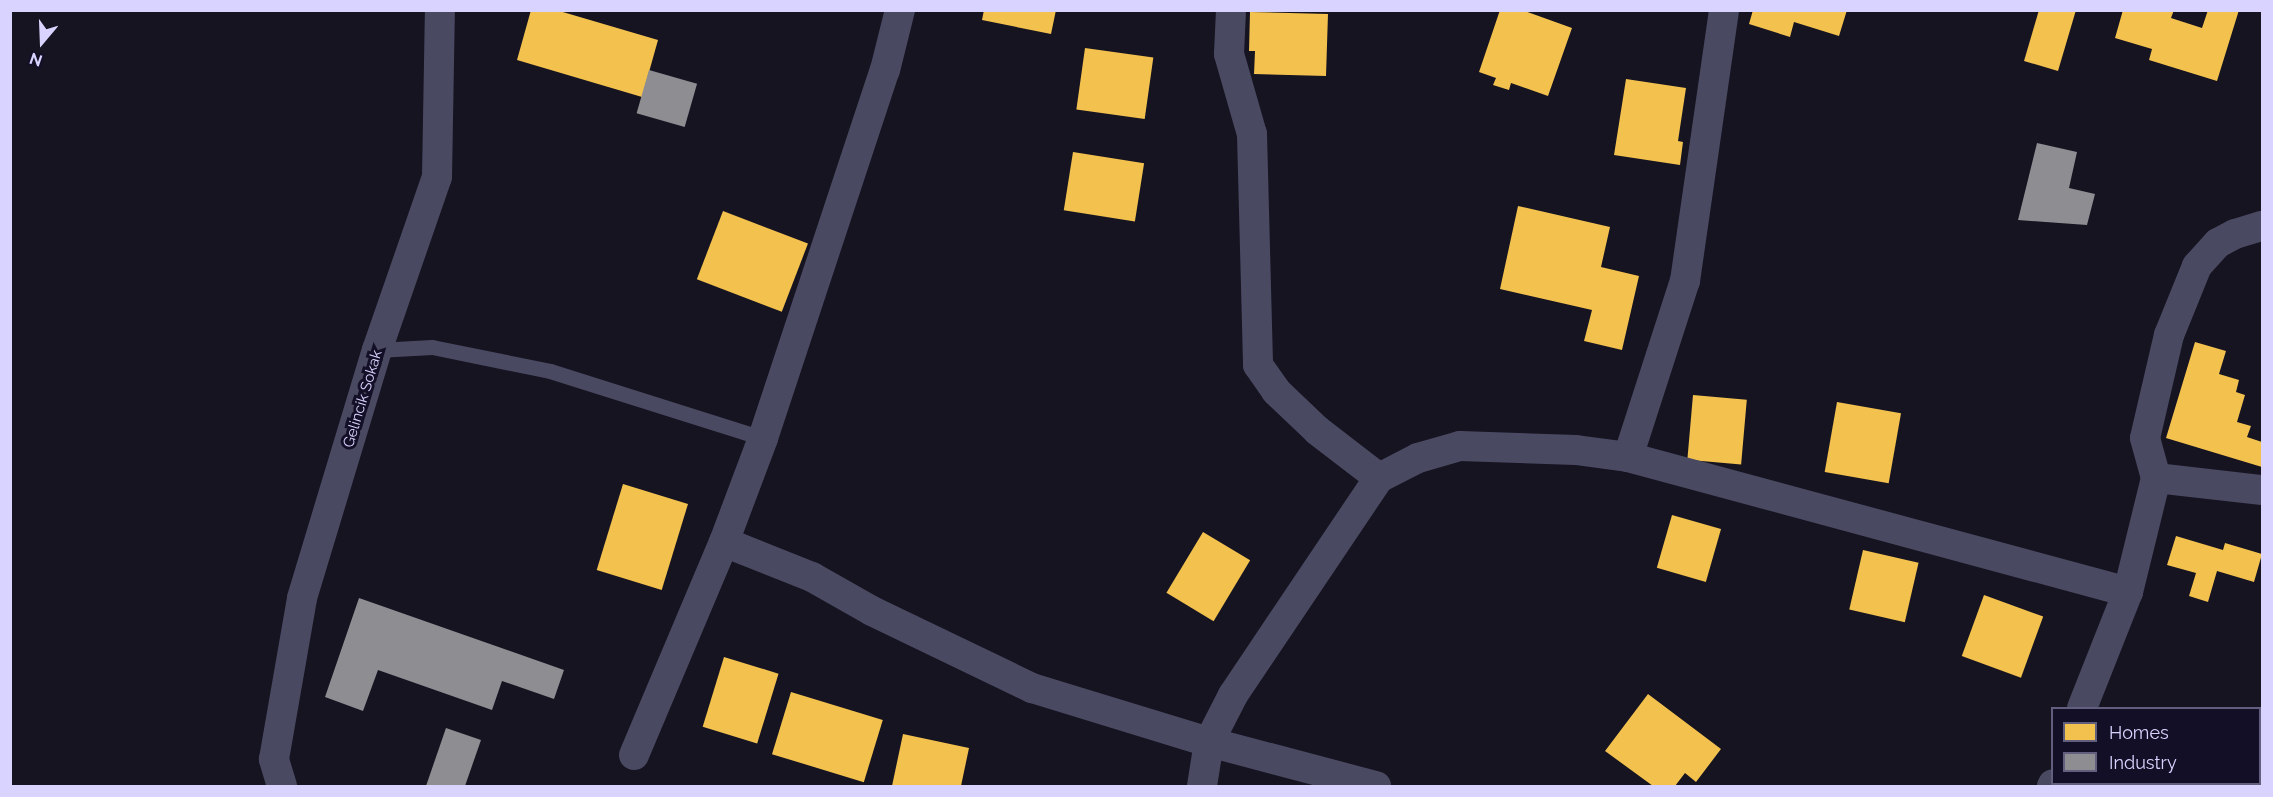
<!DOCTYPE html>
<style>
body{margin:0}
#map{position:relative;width:2273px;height:797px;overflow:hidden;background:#161421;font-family:Raleway,sans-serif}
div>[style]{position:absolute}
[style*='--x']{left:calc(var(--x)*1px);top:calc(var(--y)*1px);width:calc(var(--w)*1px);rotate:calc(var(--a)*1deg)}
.homes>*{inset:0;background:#f2c14e;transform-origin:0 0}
.industry>*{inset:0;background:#8d8d92;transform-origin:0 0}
.lane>*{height:15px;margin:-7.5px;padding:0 7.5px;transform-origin:7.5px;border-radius:7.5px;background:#4a4962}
.street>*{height:30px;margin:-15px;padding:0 15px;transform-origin:15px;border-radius:15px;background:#4a4962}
span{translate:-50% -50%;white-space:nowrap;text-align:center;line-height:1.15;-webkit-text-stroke:6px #130f26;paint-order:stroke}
.street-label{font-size:15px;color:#d9d4ff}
.frame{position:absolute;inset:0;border:12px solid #d9d4ff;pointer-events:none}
.legend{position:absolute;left:2051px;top:707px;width:210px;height:78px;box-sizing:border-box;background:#130f26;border:2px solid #625e7d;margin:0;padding:8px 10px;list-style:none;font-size:18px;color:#d9d4ff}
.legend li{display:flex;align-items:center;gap:12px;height:30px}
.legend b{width:30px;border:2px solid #625e7d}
.north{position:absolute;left:12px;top:12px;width:60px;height:60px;-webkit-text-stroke:4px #130f26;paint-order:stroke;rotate:199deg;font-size:16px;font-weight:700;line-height:24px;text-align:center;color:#d9d4ff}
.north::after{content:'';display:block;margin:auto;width:21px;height:27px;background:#d9d4ff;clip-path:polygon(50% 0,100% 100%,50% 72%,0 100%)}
</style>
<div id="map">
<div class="homes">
<div style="clip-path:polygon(531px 10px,556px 10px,658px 40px,642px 97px,517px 60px)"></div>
<div style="clip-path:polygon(984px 10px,1056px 10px,1051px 34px,982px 20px)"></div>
<div style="clip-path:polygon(1500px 10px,1522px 10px,1572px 28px,1548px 96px,1511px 83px,1509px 90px,1493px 85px,1496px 78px,1479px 72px)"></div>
<div style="clip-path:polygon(1753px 10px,1847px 10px,1839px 36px,1794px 22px,1790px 37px,1749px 24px)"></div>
<div style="clip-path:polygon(2039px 10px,2076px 10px,2058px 71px,2024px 61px)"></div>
<div style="clip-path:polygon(2123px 10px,2174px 10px,2171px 18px,2202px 28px,2208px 10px,2239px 10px,2217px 81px,2149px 60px,2152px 49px,2115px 38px)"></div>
<div style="clip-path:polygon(1250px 12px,1328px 14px,1326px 76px,1254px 74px,1255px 51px,1249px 51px)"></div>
<div style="left:1085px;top:48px;width:69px;height:62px;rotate:8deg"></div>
<div style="clip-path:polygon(1626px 79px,1686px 88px,1678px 141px,1683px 142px,1680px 165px,1614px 155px)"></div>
<div style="left:1073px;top:152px;width:72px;height:59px;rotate:9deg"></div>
<div style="clip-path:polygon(1518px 206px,1610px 227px,1601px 267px,1639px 276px,1622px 350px,1584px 341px,1592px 310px,1500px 289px)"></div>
<div style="left:723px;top:211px;width:91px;height:73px;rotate:21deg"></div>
<div style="clip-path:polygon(2195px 342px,2226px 351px,2219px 374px,2239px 380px,2236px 392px,2245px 395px,2237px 422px,2251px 426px,2247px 437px,2262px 442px,2262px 467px,2166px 438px)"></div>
<div style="left:1693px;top:395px;width:54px;height:65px;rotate:5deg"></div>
<div style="left:1837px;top:402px;width:65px;height:71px;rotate:10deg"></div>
<div style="left:623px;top:484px;width:68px;height:90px;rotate:17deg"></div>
<div style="left:1672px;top:515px;width:51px;height:55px;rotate:16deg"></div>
<div style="left:1203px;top:532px;width:55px;height:71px;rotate:31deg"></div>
<div style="clip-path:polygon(2176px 536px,2223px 550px,2225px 543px,2262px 554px,2254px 582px,2217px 571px,2208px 602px,2189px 596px,2196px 573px,2167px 565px)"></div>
<div style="left:1863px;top:550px;width:57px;height:61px;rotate:13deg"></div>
<div style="left:1984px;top:595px;width:63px;height:65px;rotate:20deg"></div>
<div style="left:724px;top:657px;width:57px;height:73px;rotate:17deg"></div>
<div style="left:791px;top:692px;width:96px;height:65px;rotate:17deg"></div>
<div style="clip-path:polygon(1648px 694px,1721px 749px,1696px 782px,1685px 773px,1675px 786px,1653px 786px,1605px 751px)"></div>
<div style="clip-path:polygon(903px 734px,969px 748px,961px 786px,892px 786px)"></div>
</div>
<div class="industry">
<div style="left:649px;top:70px;width:50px;height:45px;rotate:16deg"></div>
<div style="clip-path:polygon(2037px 143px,2077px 152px,2069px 188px,2095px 194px,2087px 225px,2018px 220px)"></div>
<div style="clip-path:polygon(359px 598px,564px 670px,554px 699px,502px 681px,492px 710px,378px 670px,363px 711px,325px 697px)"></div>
<div style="clip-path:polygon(446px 728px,481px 740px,465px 786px,426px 786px)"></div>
</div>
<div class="lane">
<div style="--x:377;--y:350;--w:55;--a:-3.1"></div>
<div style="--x:432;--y:347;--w:120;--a:11.5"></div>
<div style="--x:550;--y:371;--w:223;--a:17.5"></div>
</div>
<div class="street">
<div style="--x:1231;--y:10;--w:44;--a:92.6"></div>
<div style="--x:1229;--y:54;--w:83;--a:74"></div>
<div style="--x:1252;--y:134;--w:231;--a:88.5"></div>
<div style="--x:1258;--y:365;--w:32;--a:55"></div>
<div style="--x:1276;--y:391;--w:58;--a:43.6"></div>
<div style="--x:1318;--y:431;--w:77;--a:37.6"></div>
<div style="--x:1628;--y:457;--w:185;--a:-72.1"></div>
<div style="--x:1685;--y:281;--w:274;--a:-81.8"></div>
<div style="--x:2156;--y:478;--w:41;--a:-105.4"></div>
<div style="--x:2145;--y:438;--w:106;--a:-76.9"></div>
<div style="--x:2169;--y:335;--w:74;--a:-67.9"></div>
<div style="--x:2197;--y:266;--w:31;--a:-48"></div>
<div style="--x:2218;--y:243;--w:19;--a:-28"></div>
<div style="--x:2235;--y:234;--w:28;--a:-17"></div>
<div style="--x:724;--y:542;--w:95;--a:21.7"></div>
<div style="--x:812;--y:577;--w:69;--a:29.5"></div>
<div style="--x:872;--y:611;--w:178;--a:25.7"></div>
<div style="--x:1032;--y:688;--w:185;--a:17"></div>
<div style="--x:1209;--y:742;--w:173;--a:14.8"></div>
<div style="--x:2082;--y:708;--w:125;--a:-68.4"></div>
<div style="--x:2128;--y:592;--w:117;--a:-76.2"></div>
<div style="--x:2156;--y:478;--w:107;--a:6.5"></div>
<div style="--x:634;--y:755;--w:231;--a:-67.1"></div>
<div style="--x:724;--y:542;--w:111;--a:-69.4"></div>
<div style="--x:763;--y:438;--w:388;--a:-71.7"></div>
<div style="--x:885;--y:70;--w:62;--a:-76"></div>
<div style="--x:282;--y:786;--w:28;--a:-107"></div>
<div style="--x:274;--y:759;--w:163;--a:-80.1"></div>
<div style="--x:302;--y:598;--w:259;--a:-73.2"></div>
<div style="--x:377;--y:350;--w:183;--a:-70.9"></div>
<div style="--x:437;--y:177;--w:167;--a:-89"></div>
<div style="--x:1202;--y:786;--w:45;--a:-81"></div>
<div style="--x:1209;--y:742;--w:53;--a:-62.9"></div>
<div style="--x:1233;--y:695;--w:262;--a:-56.1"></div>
<div style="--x:1379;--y:478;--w:44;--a:-27.1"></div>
<div style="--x:1418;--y:458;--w:44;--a:-15.9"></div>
<div style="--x:1460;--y:446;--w:116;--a:2"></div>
<div style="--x:1576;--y:450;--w:52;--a:7.7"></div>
<div style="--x:1628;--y:457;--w:518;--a:15.11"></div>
<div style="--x:2052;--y:786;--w:2;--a:-63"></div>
</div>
<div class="street-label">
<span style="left:363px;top:399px;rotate:-73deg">Gelincik Sokak</span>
</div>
<div class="frame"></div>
<ul class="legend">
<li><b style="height:16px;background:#f2c14e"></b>Homes</li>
<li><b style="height:16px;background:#8d8d92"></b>Industry</li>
</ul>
<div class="north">N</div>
</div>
